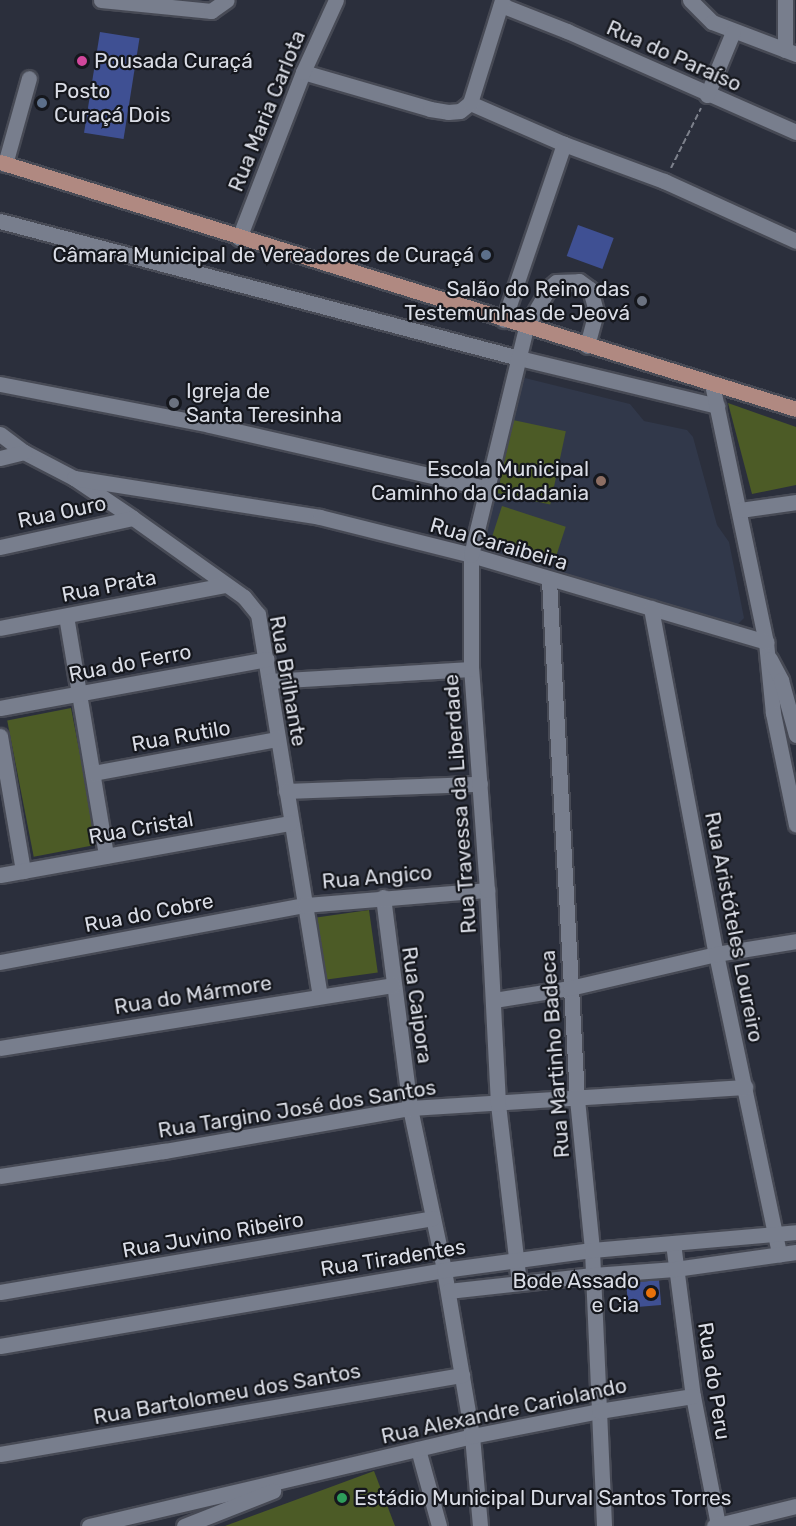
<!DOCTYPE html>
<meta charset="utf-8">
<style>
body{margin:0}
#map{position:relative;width:796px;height:1526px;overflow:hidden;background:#2b2f3c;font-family:Rubik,sans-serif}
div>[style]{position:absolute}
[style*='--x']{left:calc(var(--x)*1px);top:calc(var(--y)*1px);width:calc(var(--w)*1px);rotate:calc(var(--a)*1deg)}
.built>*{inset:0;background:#31384a}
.green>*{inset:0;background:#4c5b26;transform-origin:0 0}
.building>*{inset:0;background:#3f5093;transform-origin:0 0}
.path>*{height:2px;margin-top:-1px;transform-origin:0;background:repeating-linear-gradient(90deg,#7d818c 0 6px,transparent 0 9px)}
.roads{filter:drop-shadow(2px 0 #474a55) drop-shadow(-2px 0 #474a55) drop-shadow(0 2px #474a55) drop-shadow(0 -2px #474a55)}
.minor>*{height:15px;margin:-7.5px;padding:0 7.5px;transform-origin:7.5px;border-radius:7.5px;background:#787e8d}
.major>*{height:15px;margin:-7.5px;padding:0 7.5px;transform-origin:7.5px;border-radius:7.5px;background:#b08981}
.dots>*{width:16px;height:16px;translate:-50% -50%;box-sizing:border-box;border:3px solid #15171d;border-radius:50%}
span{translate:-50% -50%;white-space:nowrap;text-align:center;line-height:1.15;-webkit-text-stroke:4.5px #15171d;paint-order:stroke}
.street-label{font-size:21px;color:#dadde6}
.poi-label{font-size:21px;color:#dadde6}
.left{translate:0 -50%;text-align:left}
.right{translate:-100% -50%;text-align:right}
</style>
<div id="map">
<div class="built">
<div style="clip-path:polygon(525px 378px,630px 404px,644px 421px,687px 430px,693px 437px,717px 525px,729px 542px,744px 618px,736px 626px,487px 554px,483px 546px,518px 384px)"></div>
</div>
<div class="green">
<div style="clip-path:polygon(728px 403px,796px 427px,796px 485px,752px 494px)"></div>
<div style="left:513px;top:420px;width:54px;height:75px;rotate:12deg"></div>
<div style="left:502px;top:506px;width:67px;height:33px;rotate:18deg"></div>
<div style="left:71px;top:708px;width:139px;height:65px;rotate:79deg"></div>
<div style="left:369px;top:910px;width:63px;height:53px;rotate:82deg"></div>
<div style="clip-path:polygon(374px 1471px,395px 1526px,225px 1526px)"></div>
</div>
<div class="building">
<div style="left:100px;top:32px;width:40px;height:102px;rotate:9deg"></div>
<div style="left:578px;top:225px;width:38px;height:33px;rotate:20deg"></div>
<div style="left:659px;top:1280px;width:25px;height:33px;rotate:85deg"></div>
</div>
<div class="path">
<div style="--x:671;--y:168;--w:67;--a:-63.4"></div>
</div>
<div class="roads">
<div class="minor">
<div style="--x:101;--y:0;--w:111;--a:5.7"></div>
<div style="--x:211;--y:11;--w:19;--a:-35"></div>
<div style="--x:690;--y:0;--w:31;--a:45"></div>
<div style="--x:712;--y:22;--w:90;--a:20.9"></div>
<div style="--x:785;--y:0;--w:50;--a:90"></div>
<div style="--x:501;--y:5;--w:71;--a:21.5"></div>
<div style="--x:567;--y:31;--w:250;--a:23.8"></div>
<div style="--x:303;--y:72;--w:132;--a:16.2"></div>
<div style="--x:430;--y:109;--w:18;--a:9"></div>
<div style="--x:448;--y:112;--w:12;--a:-5"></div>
<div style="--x:460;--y:111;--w:13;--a:-39"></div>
<div style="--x:470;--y:103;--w:103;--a:23.6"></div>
<div style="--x:564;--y:144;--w:107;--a:20.3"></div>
<div style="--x:664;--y:181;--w:145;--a:24.4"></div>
<div style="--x:707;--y:95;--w:68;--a:-67.6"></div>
<div style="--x:470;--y:103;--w:108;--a:-72.7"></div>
<div style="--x:5;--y:164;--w:89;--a:-74.4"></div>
<div style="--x:0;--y:221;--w:537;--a:14.79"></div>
<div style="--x:519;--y:358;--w:204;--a:13.6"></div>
<div style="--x:239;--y:238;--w:178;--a:-68.9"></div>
<div style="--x:303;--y:72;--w:79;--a:-65.4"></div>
<div style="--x:504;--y:320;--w:186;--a:-71.2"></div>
<div style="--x:0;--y:384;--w:214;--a:11"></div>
<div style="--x:210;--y:425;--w:283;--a:12.9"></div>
<div style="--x:712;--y:384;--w:264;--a:78.2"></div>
<div style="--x:766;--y:642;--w:71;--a:84.4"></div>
<div style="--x:773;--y:713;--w:114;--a:78.4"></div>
<div style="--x:0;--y:434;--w:30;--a:37"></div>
<div style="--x:24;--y:452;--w:56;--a:27.5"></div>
<div style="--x:74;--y:478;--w:71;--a:34.1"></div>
<div style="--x:133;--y:518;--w:136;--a:35.4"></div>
<div style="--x:244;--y:597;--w:22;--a:51"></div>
<div style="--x:258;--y:614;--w:387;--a:80.8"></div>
<div style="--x:0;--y:458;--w:25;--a:-14"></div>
<div style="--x:74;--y:478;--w:249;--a:9"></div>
<div style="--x:320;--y:517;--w:156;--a:14.1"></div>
<div style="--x:471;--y:555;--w:308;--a:16.4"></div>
<div style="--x:740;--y:510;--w:57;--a:-8.1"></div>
<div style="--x:0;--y:547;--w:136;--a:-12.3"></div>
<div style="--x:549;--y:580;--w:520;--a:86.91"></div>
<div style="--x:577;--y:1099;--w:152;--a:84.3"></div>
<div style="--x:592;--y:1250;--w:276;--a:87.5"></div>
<div style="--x:651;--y:608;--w:352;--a:79.4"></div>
<div style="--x:716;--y:954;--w:307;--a:78.1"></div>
<div style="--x:66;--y:616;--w:243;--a:80.5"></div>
<div style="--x:0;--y:628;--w:229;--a:-10.8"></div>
<div style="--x:770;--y:659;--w:24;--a:62"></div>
<div style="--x:781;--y:680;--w:57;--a:74.7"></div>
<div style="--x:269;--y:681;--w:202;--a:-3.4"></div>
<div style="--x:0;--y:708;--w:271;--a:-10.4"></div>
<div style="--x:0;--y:736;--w:137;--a:80.3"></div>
<div style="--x:93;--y:773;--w:187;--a:-10.5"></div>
<div style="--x:286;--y:791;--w:194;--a:-2.1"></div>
<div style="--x:0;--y:875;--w:295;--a:-10.2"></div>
<div style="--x:383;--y:897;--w:213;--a:82.7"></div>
<div style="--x:410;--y:1108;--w:166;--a:78.1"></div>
<div style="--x:444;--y:1270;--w:168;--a:80.4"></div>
<div style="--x:472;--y:1436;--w:90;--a:84.9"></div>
<div style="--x:0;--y:962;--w:310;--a:-10.6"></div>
<div style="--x:305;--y:905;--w:183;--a:-4.7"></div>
<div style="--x:494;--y:1000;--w:77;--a:-9"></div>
<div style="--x:570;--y:988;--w:150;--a:-13.1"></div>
<div style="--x:716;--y:954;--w:81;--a:-9.2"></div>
<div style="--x:0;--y:1048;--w:398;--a:-9.1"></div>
<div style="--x:0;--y:1176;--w:166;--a:-8.7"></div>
<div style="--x:164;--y:1151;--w:250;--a:-9.9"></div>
<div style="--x:410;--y:1108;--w:336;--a:-3.6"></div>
<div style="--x:673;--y:1243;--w:154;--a:82.6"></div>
<div style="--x:693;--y:1396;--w:131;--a:79"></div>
<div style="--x:519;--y:1283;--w:180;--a:-96.7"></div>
<div style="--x:498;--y:1104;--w:214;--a:-92.9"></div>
<div style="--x:487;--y:890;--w:222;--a:-94.1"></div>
<div style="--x:471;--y:669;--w:114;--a:-90"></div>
<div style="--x:471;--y:555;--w:235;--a:-76.4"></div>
<div style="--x:526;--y:327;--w:45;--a:-59.5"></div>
<div style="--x:549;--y:288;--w:9;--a:-41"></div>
<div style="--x:556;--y:282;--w:23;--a:-2"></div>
<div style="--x:579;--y:281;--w:14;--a:36"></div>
<div style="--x:590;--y:289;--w:24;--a:75"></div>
<div style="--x:596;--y:312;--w:35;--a:105"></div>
<div style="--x:448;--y:1291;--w:146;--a:-6.3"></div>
<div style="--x:593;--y:1275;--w:82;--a:-4.2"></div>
<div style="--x:675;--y:1269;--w:122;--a:-8"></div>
<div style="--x:0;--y:1292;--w:439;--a:-9.7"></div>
<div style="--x:0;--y:1346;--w:450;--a:-9.7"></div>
<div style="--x:444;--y:1270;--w:149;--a:-7.7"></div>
<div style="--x:592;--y:1250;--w:205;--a:-5"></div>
<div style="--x:418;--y:1449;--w:80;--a:74.7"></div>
<div style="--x:0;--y:1454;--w:469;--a:-9.7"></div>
<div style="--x:89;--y:1526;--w:393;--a:-13.2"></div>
<div style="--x:472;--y:1436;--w:129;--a:-11.1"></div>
<div style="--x:599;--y:1411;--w:95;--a:-9.1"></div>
<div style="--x:184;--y:1526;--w:96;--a:-21.5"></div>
<div style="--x:714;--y:1526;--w:84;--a:-13.7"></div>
</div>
<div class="major">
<div style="--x:0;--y:162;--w:833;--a:17.24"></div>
</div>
</div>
<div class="dots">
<div style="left:82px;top:61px;background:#d1479c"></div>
<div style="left:42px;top:103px;background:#5c6f8a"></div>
<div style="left:486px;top:255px;background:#5c6f8a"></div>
<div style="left:642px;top:301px;background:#6b7280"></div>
<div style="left:174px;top:403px;background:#6b7280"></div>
<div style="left:601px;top:481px;background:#8d6e63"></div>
<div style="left:651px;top:1293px;background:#e8710a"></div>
<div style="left:342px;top:1498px;background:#2e9e5b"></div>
</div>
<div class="street-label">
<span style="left:674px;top:56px;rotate:24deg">Rua do Paraíso</span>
<span style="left:267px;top:111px;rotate:-68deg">Rua Maria Carlota</span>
<span style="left:62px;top:512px;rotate:-12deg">Rua Ouro</span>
<span style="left:499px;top:544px;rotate:16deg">Rua Caraibeira</span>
<span style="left:109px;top:586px;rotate:-11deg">Rua Prata</span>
<span style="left:130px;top:663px;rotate:-11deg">Rua do Ferro</span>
<span style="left:288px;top:681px;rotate:80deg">Rua Brilhante</span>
<span style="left:181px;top:736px;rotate:-10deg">Rua Rutilo</span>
<span style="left:460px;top:804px;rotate:-94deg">Rua Travessa da Liberdade</span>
<span style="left:141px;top:828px;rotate:-10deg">Rua Cristal</span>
<span style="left:377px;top:877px;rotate:-5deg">Rua Angico</span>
<span style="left:149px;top:913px;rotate:-11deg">Rua do Cobre</span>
<span style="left:734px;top:927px;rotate:79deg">Rua Aristóteles Loureiro</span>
<span style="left:193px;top:995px;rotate:-9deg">Rua do Mármore</span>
<span style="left:417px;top:1005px;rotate:82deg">Rua Caipora</span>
<span style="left:555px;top:1054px;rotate:-94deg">Rua Martinho Badeca</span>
<span style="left:297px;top:1109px;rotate:-9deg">Rua Targino José dos Santos</span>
<span style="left:213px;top:1235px;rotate:-10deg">Rua Juvino Ribeiro</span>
<span style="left:393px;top:1258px;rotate:-9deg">Rua Tiradentes</span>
<span style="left:714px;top:1381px;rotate:81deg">Rua do Peru</span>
<span style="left:227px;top:1394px;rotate:-10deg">Rua Bartolomeu dos Santos</span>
<span style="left:504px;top:1411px;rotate:-12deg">Rua Alexandre Cariolando</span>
</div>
<div class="poi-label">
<span class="left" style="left:94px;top:61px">Pousada Curaçá</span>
<span class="left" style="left:54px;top:103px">Posto<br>Curaçá Dois</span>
<span class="right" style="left:474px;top:255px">Câmara Municipal de Vereadores de Curaçá</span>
<span class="right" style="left:630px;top:301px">Salão do Reino das<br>Testemunhas de Jeová</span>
<span class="left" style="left:186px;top:403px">Igreja de<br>Santa Teresinha</span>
<span class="right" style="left:589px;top:481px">Escola Municipal<br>Caminho da Cidadania</span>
<span class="right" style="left:639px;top:1293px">Bode Assado<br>e Cia</span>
<span class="left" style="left:354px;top:1498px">Estádio Municipal Durval Santos Torres</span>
</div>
</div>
